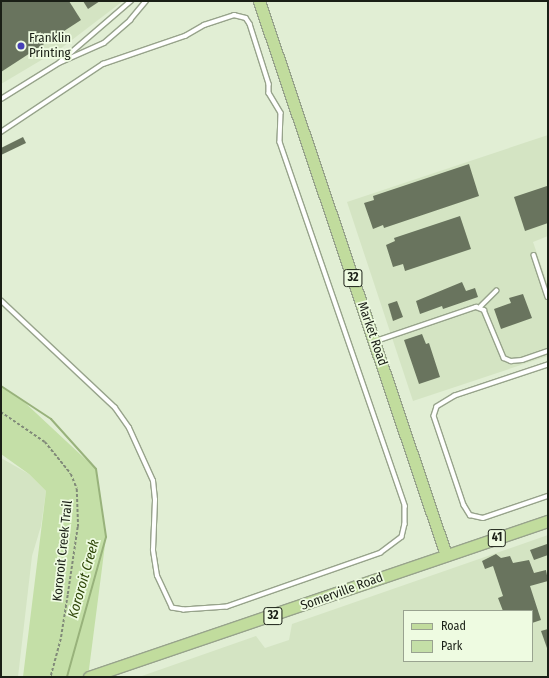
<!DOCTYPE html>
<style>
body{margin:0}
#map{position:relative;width:549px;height:678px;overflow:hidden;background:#e1eed4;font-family:"Fira Sans Condensed",sans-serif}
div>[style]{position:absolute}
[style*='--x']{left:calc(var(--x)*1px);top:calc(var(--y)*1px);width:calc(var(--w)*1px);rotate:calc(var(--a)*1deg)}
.built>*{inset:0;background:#d4e4c3}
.green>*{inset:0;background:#c4dfa7}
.stream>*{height:2px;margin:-1px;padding:0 1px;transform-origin:1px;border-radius:1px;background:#98b27b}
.building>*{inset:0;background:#69745e}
.path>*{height:1.5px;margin-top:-0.75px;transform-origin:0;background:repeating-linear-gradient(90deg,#818a79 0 3px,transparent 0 5px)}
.roads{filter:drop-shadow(1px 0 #97a38b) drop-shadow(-1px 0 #97a38b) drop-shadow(0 1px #97a38b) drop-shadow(0 -1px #97a38b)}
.service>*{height:3.5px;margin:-1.75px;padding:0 1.75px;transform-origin:1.75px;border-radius:1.75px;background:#fff}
.primary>*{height:11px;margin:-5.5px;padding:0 5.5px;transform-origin:5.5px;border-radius:5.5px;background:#c1dc9d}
.dots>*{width:11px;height:11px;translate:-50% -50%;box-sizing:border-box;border:2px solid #eefbe1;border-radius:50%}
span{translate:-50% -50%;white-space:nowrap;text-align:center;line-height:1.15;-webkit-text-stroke:3.5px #eefbe1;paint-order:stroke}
.shield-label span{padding:1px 3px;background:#eefbe1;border:1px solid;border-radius:3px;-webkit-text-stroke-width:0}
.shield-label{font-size:12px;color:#1a1f16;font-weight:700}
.poi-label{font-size:13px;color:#1a1f16}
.left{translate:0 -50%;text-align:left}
.street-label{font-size:13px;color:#1a1f16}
.water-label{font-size:14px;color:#2f4608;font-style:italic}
.frame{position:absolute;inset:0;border:2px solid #1a1f16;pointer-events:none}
.legend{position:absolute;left:403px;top:610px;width:130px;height:52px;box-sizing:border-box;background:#eefbe1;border:1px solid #99a390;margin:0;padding:5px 7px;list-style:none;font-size:12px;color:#1a1f16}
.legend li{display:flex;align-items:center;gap:8px;height:20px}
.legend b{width:20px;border:1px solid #99a390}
</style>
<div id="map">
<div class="built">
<div style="clip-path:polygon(1px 1px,123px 1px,60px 49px,1px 84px)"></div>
<div style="clip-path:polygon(548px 135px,548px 236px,533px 242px,548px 285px,548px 356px,413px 401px,347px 202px)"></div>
<div style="clip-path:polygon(1px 458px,29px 474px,46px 491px,41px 526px,32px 556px,18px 677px,1px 677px)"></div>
<div style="clip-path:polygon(evenodd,548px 535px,548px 677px,139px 677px,256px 636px,265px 648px,289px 640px,292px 624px,548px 535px,404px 611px,532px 611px,532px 661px,404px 661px,404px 611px)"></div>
</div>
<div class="green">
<div style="clip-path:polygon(1px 386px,21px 399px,96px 469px,106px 537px,88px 677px,23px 677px,46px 491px,29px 474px,1px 454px)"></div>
</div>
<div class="stream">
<div style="--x:1;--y:386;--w:60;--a:33.4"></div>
<div style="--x:51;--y:419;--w:67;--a:48"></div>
<div style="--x:96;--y:469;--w:69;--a:81.6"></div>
<div style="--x:106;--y:537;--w:145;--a:105.6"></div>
</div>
<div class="building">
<div style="clip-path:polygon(1px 1px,69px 1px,81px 20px,1px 72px)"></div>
<div style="clip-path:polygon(83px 1px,100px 1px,88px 9px)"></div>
<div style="clip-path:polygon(23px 137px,26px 143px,1px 155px,1px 148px)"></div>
<div style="clip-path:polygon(469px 164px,479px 196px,384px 228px,383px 225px,373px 229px,364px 203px,374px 200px,373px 196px)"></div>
<div style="clip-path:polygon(547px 186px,548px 223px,525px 231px,514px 197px)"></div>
<div style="clip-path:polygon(460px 216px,471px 249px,405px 271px,403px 264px,393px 267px,386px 245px,395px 241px,394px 238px)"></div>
<div style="clip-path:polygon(462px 282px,466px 291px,475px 288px,478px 297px,443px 309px,442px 306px,420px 314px,416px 301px)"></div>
<div style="clip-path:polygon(523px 294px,532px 318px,501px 329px,494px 309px,511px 303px,509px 298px)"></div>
<div style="clip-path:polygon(397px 301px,403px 317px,393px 321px,388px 304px)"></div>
<div style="clip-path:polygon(422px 334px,426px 344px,429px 343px,440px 377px,419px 384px,404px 340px)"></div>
<div style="clip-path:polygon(547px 544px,548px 555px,534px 560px,530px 550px)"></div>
<div style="clip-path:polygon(496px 554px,501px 558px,510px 556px,513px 563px,529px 560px,534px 573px,546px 570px,548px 581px,530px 586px,541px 620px,532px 623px,532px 611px,503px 611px,498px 598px,503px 596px,493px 566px,485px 569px,482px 561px)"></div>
<div style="clip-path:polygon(548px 629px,548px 648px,547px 648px,541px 631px)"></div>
</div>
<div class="path">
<div style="--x:1;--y:412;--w:53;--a:34.3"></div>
<div style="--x:45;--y:442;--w:41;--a:50.9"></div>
<div style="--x:71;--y:474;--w:16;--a:68"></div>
<div style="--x:77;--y:489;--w:38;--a:88"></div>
<div style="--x:78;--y:527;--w:69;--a:98.4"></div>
<div style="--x:68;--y:595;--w:45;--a:99"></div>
<div style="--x:61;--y:639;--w:39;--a:105"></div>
</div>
<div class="roads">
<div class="service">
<div style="--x:60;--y:62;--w:94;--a:-40.7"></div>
<div style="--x:1;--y:99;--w:68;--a:-31.8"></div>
<div style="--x:59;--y:63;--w:49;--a:-24"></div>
<div style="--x:104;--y:43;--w:35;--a:-41"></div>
<div style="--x:130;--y:20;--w:25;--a:-50"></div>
<div style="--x:1;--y:132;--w:123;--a:-33.7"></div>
<div style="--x:103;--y:64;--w:87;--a:-18.9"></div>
<div style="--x:185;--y:36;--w:22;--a:-30"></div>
<div style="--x:204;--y:25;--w:32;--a:-18"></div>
<div style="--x:234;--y:15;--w:12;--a:14"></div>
<div style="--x:246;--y:18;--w:7;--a:56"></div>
<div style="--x:250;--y:24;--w:63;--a:72.4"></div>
<div style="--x:269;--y:84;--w:9;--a:90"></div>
<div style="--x:269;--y:93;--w:23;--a:59"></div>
<div style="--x:281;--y:113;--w:29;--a:92"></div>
<div style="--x:280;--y:142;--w:385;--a:71"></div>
<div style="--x:405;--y:506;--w:18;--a:90"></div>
<div style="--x:405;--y:524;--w:13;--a:103"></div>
<div style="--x:402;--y:537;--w:26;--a:143"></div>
<div style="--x:381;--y:553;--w:163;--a:160.7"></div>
<div style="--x:227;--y:607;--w:43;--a:176"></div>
<div style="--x:184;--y:610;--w:12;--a:-171"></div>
<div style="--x:172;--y:608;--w:35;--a:-115"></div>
<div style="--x:157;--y:576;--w:26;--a:-99"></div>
<div style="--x:153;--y:550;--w:50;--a:-87.7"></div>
<div style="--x:155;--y:500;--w:19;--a:-96"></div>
<div style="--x:153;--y:481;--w:58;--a:-114.4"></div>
<div style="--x:129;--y:428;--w:24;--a:-125"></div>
<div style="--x:115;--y:408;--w:156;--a:-136.8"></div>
<div style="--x:534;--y:255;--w:44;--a:71.6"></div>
<div style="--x:480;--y:307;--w:23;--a:-45"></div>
<div style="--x:376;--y:341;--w:106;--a:-18.8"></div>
<div style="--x:476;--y:307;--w:9;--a:21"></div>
<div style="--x:484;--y:310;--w:52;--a:67.4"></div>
<div style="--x:504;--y:358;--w:8;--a:23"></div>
<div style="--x:511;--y:361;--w:11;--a:-5"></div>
<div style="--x:522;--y:360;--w:28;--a:-19"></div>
<div style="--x:548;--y:365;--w:98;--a:161.6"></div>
<div style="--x:455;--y:396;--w:21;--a:149"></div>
<div style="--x:437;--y:407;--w:9;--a:108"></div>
<div style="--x:434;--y:416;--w:94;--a:71.4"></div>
<div style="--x:464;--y:505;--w:12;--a:59"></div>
<div style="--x:470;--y:515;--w:13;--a:13"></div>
<div style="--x:483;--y:518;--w:69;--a:-18.7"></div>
</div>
<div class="primary">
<div style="--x:259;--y:1;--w:585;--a:71.35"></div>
<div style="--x:89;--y:677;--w:485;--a:-18.8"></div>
</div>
</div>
<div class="dots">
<div style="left:21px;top:46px;background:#4740b6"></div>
</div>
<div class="shield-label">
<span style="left:353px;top:278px">32</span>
<span style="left:497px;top:538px">41</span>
<span style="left:273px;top:616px">32</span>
</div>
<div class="poi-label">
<span class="left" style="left:29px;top:46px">Franklin<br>Printing</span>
</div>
<div class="street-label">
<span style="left:372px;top:334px;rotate:71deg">Market Road</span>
<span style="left:63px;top:551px;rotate:-84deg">Kororoit Creek Trail</span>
<span style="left:342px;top:592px;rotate:-20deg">Somerville Road</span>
</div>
<div class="water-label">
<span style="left:84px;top:579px;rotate:-74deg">Kororoit Creek</span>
</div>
<div class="frame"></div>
<ul class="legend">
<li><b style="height:5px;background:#c1dc9d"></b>Road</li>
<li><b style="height:11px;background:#c4dfa7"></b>Park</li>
</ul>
</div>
